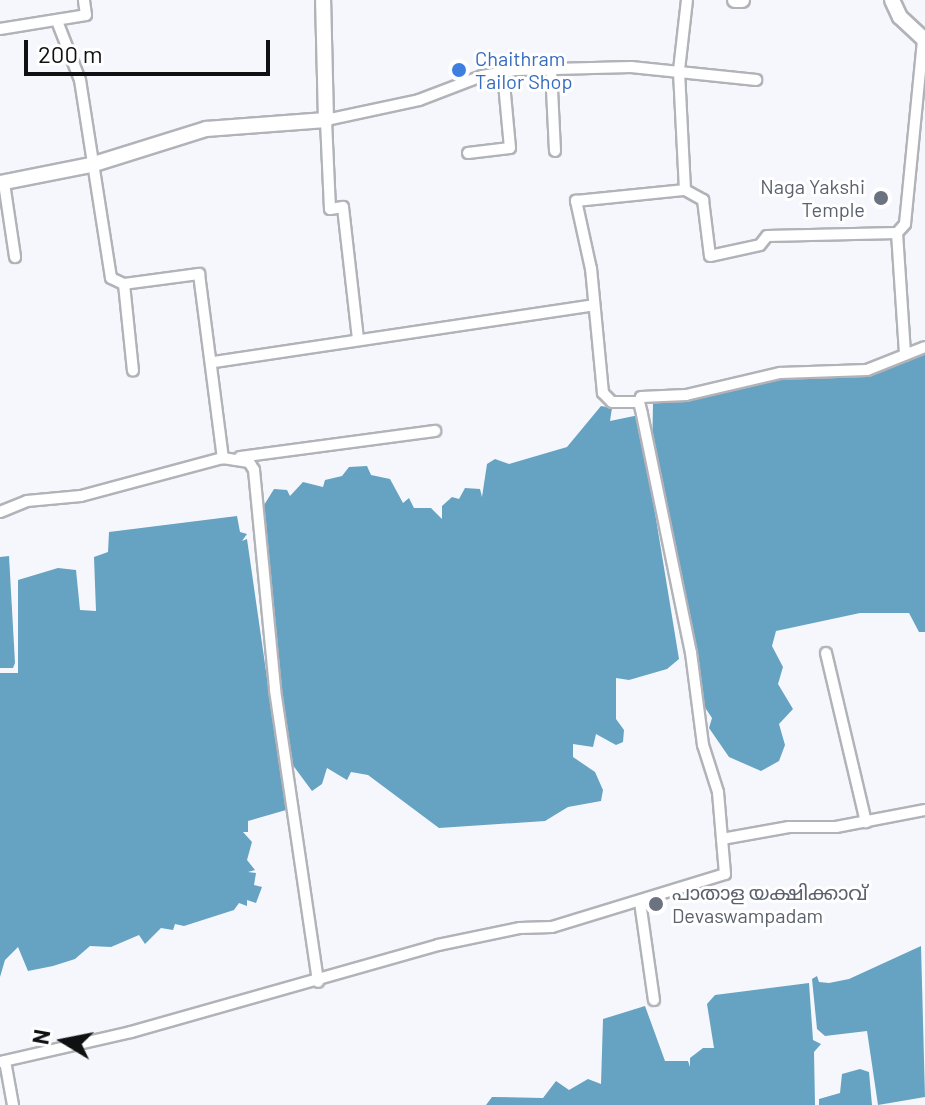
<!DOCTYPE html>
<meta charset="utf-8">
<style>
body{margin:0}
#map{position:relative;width:925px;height:1105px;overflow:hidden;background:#f5f7fc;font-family:Barlow,"Noto Sans Malayalam",sans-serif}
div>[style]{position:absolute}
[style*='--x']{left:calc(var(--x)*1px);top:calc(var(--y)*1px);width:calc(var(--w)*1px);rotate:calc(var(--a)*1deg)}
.water>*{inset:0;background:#66a2c1}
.roads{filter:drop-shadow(2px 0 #b1b3b8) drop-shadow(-2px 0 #b1b3b8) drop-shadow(0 2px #b1b3b8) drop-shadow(0 -2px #b1b3b8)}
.street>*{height:10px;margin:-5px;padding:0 5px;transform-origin:5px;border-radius:5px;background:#fff}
.secondary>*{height:14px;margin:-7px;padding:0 7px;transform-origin:7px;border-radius:7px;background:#fff}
.dots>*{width:22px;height:22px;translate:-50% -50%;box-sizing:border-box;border:4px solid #fff;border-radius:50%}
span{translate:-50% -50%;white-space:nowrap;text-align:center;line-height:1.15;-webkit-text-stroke:6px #fff;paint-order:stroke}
.shop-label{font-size:20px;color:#366cbe}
.left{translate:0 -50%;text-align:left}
.worship-label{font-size:20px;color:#5b616d}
.right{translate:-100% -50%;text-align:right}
.north{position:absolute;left:24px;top:1001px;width:80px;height:80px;-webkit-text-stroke:6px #fff;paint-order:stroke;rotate:280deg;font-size:22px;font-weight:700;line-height:32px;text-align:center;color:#0f1011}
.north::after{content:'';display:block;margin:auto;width:28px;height:36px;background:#0f1011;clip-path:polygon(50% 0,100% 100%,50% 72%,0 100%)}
.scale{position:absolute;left:24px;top:40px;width:246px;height:36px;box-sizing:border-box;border:4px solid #0f1011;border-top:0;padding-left:10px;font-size:24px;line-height:28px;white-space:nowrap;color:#0f1011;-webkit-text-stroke:6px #fff;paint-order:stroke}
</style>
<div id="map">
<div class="water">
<div style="clip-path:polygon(925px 351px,925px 632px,919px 632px,909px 613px,860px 613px,776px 631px,772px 646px,783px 667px,778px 684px,793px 709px,779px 724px,785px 745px,779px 761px,761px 771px,729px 757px,709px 728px,712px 718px,704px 706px,660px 495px,662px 481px,652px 462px,653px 402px,697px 398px,758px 380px,871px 374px)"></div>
<div style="clip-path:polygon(601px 406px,612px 408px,610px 421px,639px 415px,679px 659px,667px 669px,629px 680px,616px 678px,616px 719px,624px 730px,623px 742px,616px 745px,596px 734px,593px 747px,573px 744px,573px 757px,595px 772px,603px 790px,601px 801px,568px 807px,545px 821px,439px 828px,368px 775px,351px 772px,347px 780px,327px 768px,322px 784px,312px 791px,292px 764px,265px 582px,261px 510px,274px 489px,287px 490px,290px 496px,303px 482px,323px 487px,325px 480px,342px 476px,349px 467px,367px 466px,371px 475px,390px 479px,403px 503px,409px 498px,414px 508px,431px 508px,442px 519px,442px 506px,452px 497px,459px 499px,465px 488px,480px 489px,482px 497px,487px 464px,495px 459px,509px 464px,567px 447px)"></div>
<div style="clip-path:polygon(237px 516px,240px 532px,247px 534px,242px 541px,247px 539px,286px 810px,248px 821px,248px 832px,243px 832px,252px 842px,247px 860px,255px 870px,248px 872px,256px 873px,254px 885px,262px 887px,256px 903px,247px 900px,247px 906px,239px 903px,234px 910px,184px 926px,175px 924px,173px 930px,161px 928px,145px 944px,139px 935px,111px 947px,90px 946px,75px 959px,53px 966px,28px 971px,18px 947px,5px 960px,0 977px,0 673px,18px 673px,18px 580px,58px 568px,76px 570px,80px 610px,96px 611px,94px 557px,108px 552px,109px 532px)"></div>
<div style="clip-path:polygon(9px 556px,15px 663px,13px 668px,0 668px,0 557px)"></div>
<div style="clip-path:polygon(921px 946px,925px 1097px,878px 1105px,867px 1031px,825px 1036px,817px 1029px,812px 979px,817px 976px,819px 982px,829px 983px,849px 979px)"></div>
<div style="clip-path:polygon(809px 983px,813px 1040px,821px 1044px,814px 1052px,815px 1105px,486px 1105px,492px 1097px,543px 1098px,556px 1081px,569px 1090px,588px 1079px,601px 1084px,603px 1019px,645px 1006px,665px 1061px,688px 1061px,690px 1067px,690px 1058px,703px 1048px,714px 1048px,707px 1004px,715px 995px)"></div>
<div style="clip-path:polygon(860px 1069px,869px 1072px,872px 1105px,819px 1105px,819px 1099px,840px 1093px,842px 1074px)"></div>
</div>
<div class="roads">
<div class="street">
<div style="--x:57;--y:21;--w:63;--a:68.7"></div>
<div style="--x:80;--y:80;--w:200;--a:81.1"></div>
<div style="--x:111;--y:278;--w:14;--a:25"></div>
<div style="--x:124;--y:284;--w:87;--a:84.1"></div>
<div style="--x:0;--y:29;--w:87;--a:-9.2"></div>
<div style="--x:86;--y:15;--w:15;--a:-98"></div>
<div style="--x:551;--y:69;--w:82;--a:87.2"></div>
<div style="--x:468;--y:153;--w:42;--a:-6.8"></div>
<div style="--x:510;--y:148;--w:76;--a:-95.3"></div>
<div style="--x:4;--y:183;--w:75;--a:81.5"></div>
<div style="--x:685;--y:190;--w:21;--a:29"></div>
<div style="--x:703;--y:200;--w:56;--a:82.9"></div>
<div style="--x:710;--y:256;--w:51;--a:-12.4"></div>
<div style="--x:760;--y:245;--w:11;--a:-52"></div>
<div style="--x:767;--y:236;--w:130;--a:-1.3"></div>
<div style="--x:897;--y:233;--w:122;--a:86.2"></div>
<div style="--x:897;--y:233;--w:12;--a:-48"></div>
<div style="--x:905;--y:224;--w:185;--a:-84.4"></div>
<div style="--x:124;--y:284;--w:76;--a:-7.6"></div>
<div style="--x:199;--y:274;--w:186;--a:82.6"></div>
<div style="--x:358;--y:339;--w:133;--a:-96.5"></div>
<div style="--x:343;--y:207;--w:13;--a:171"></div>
<div style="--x:330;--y:209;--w:89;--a:-92.6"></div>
<div style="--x:326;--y:120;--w:95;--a:-12.1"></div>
<div style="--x:419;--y:100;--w:67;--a:-20.9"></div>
<div style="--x:482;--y:76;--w:35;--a:-10"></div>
<div style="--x:516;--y:70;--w:115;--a:-1.5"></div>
<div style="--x:631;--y:67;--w:126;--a:5.9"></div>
<div style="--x:214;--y:362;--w:384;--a:-8.5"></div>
<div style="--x:639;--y:402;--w:5;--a:-68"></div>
<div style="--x:641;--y:397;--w:45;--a:-2.5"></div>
<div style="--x:686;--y:395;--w:97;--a:-13.2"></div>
<div style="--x:780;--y:373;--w:87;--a:-2"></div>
<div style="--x:867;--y:370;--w:62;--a:-21.6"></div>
<div style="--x:240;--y:457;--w:197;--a:-7.6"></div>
<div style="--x:0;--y:512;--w:29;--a:-22"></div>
<div style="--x:27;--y:501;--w:54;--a:-5.3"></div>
<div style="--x:81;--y:496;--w:147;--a:-15"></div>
<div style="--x:223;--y:458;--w:26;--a:9"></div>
<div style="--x:249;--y:462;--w:9;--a:58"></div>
<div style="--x:254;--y:470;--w:221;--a:84.5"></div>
<div style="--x:275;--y:690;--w:295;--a:81.6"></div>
<div style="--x:826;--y:653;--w:174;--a:76.7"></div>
<div style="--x:722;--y:839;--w:68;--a:-10.2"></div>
<div style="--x:789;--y:827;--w:47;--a:0"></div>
<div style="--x:836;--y:827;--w:91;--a:-10.8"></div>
<div style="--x:640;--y:902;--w:99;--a:81.9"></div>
<div style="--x:5;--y:1061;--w:45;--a:79.7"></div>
<div style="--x:0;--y:1062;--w:134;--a:-12.9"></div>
<div style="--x:131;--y:1032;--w:319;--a:-15.8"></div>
<div style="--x:438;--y:945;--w:84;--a:-11.7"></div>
<div style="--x:520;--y:928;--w:32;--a:-2"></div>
<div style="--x:552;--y:927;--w:181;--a:-17"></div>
<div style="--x:725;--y:874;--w:82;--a:-94.9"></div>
<div style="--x:718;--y:792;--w:49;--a:-107.7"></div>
<div style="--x:703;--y:745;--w:93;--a:-97.4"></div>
<div style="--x:691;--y:653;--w:244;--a:-101.6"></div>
<div style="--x:642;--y:414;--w:12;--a:-104"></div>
<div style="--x:639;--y:402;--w:27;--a:180"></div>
<div style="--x:612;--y:402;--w:13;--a:-135"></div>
<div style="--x:603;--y:393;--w:125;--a:-95.5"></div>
<div style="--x:591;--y:269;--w:70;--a:-102.4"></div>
<div style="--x:576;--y:201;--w:110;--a:-5.8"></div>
<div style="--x:685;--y:190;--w:120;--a:-92.9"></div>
<div style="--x:679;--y:70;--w:70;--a:-83.5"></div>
</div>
<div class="secondary">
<div style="--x:735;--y:0;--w:7;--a:0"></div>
<div style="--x:892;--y:0;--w:19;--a:65"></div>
<div style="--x:900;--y:17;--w:34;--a:43"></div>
<div style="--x:0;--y:183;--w:93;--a:-11.2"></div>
<div style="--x:91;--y:165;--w:121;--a:-17.4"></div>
<div style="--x:206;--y:129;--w:120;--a:-4.3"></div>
<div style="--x:326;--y:120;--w:120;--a:-91.4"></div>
</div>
</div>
<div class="dots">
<div style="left:459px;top:70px;background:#3f7fe0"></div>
<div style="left:881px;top:198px;background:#6b7280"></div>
<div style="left:656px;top:904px;background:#6b7280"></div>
</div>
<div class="shop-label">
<span class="left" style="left:475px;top:70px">Chaithram<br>Tailor Shop</span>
</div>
<div class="worship-label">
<span class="right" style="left:865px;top:198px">Naga Yakshi<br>Temple</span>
<span class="left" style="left:672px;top:904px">പാതാള യക്ഷിക്കാവ്<br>Devaswampadam</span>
</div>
<div class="north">N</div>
<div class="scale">200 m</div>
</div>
